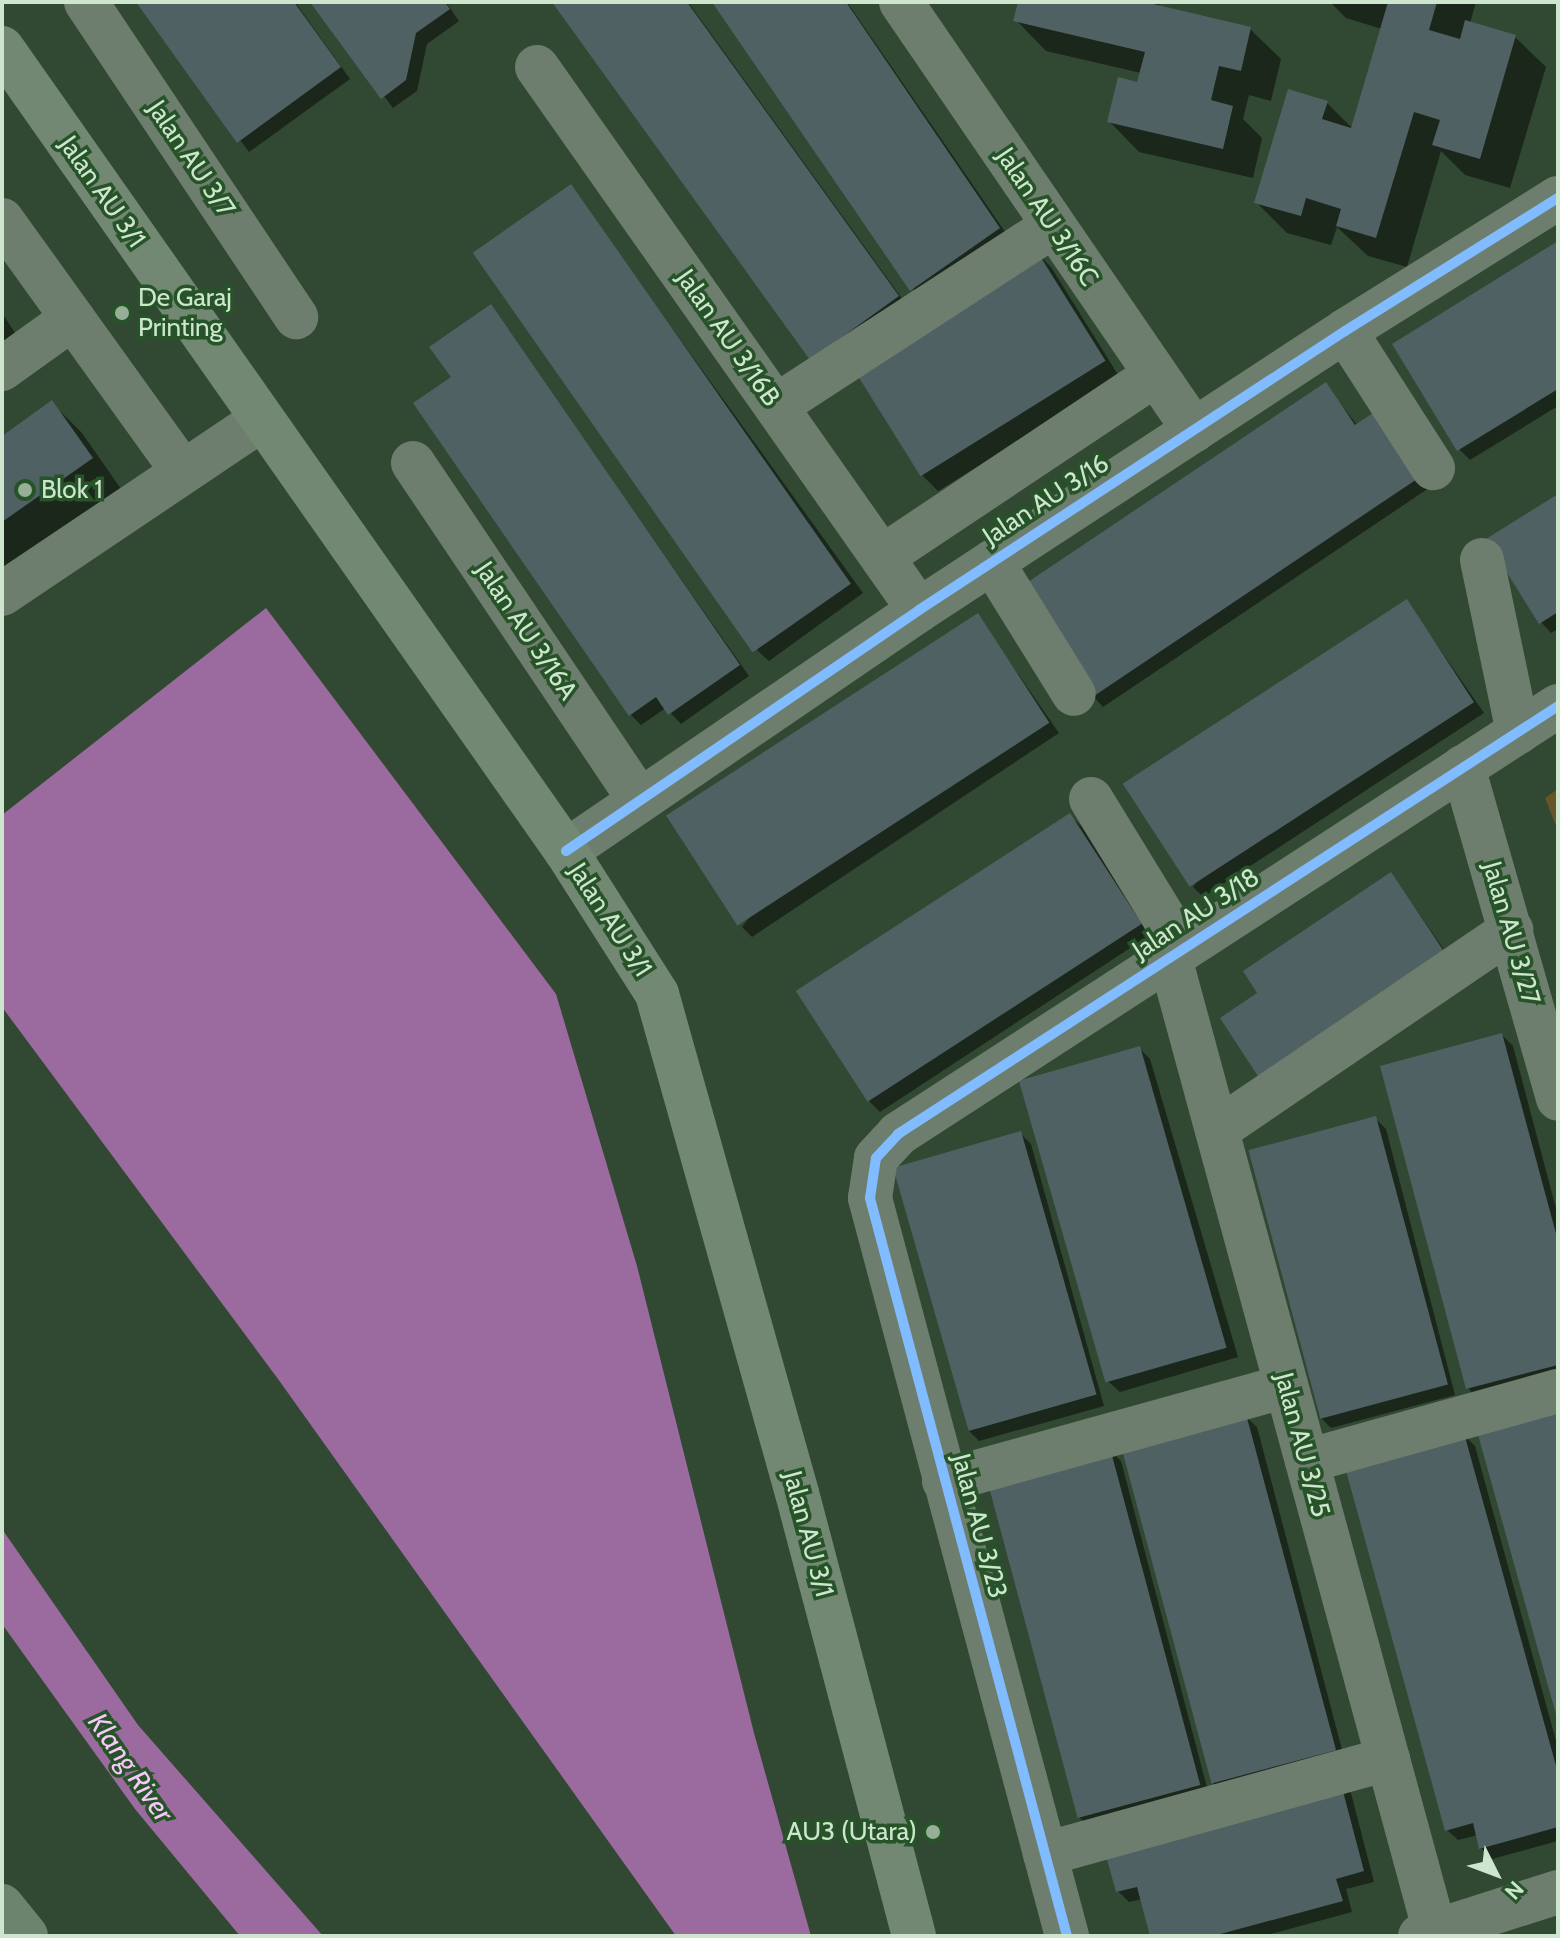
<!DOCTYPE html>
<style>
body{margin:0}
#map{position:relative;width:1560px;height:1938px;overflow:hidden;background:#314932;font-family:Cabin,sans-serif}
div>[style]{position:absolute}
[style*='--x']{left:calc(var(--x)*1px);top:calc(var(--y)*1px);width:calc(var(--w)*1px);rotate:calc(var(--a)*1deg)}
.green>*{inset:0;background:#64552a}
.water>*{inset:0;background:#9b6a9f}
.shadow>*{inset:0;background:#0007}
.building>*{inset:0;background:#506164;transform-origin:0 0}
.minor>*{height:44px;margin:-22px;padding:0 22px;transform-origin:22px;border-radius:22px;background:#6e7e6e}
.major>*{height:44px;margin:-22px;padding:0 22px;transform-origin:22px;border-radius:22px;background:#728872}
.highway>*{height:44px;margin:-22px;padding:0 22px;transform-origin:22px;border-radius:22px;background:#6c846d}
.cycleway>*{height:10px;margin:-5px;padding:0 5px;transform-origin:5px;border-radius:5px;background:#80bcff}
.dots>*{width:22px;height:22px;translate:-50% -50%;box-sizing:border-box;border:4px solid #275329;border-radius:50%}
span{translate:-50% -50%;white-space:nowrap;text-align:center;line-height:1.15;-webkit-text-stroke:7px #275329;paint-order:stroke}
.street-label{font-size:26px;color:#cde6cd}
.poi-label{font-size:26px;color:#cde6cd}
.left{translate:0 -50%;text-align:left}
.right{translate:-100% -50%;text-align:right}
.water-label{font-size:28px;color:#f8c8fa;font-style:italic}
.frame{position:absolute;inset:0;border:4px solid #cde6cd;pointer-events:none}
.north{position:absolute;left:1456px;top:1834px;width:80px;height:80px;-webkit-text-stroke:6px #275329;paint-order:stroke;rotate:132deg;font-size:22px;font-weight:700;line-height:32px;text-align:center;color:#cde6cd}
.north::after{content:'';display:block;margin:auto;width:28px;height:36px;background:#cde6cd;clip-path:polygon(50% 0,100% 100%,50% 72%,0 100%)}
</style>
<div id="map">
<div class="green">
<div style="clip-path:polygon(1558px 789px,1558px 831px,1545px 798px)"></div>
</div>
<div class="water">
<div style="clip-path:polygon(266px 608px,556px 994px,637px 1266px,754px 1733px,811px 1936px,676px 1936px,278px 1379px,2px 1007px,2px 815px)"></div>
<div style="clip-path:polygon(2px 1529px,138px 1725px,323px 1936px,240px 1936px,135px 1809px,2px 1624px)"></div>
</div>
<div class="shadow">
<div style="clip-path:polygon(138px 2px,295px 2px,350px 79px,249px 152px)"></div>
<div style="clip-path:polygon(313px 2px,446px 2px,459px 21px,427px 44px,417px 91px,393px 108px)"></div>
<div style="clip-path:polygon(554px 2px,688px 2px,908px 307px,822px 369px)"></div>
<div style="clip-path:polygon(714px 2px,847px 2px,1010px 239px,922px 301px)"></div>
<div style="clip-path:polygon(1020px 2px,1160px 2px,1159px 7px,1250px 29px,1281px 59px,1271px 101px,1249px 95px,1243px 119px,1262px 138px,1253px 178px,1139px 152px,1109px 121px,1139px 84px,1141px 73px,1046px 51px,1016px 20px)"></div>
<div style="clip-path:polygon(1330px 2px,1476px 2px,1470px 23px,1515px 37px,1546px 67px,1510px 188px,1465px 175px,1441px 151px,1407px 267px,1368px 256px,1337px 227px,1331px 245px,1287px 233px,1256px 202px,1327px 103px,1353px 129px,1382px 29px,1346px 18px)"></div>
<div style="clip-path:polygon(570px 187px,863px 593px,769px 661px,758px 651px)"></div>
<div style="clip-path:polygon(1558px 244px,1558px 406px,1470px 460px,1459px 449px)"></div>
<div style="clip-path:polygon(1035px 251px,1051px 267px,1120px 378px,938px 491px,922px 475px)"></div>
<div style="clip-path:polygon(490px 307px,749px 676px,681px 724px,666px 708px,641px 725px,630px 714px,453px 378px)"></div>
<div style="clip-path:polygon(2px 313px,38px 368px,2px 393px)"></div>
<div style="clip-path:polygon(1326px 385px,1357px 425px,1432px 486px,1103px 707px,1093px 696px)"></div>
<div style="clip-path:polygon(52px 403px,82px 433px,121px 489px,2px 573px,2px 438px)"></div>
<div style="clip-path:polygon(1558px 496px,1558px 629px,1551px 633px,1541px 622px)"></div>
<div style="clip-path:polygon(1407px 602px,1484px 713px,1203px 897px,1193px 887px)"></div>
<div style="clip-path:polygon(977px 615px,1059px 733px,752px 937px,742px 927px)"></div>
<div style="clip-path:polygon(1070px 816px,1081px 826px,1150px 935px,880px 1112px,869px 1101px,799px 991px)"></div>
<div style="clip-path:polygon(1391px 874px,1461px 974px,1260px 993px)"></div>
<div style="clip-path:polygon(1502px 1035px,1513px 1046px,1558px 1216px,1558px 1378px,1478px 1399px,1468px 1388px)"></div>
<div style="clip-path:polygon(1139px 1048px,1150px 1059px,1238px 1357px,1120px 1392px,1109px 1382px)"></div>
<div style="clip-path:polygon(1375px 1118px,1386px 1129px,1455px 1395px,1331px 1428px,1320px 1417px)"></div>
<div style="clip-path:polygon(1020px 1133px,1031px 1144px,1104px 1406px,979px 1441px,968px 1430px)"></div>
<div style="clip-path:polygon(1246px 1417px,1257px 1427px,1345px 1761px,1223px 1794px,1213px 1783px)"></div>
<div style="clip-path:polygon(1464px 1435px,1475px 1446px,1558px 1748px,1558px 1841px,1492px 1859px,1481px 1848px,1478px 1835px,1458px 1840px,1447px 1830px)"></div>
<div style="clip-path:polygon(1110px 1450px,1121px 1461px,1209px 1795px,1090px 1828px,1079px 1817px)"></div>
<div style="clip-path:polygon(1340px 1782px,1351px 1793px,1374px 1882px,1346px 1889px,1352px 1912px,1264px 1936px,1152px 1936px,1142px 1899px,1129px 1902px,1118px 1891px)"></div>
</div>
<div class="building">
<div style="clip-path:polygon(136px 2px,294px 2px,341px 67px,237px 143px)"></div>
<div style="clip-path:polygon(310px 2px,445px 2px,450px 9px,416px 33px,406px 80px,381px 99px)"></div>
<div style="clip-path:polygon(552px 2px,687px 2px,899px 296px,810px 360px)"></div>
<div style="clip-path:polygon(712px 2px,846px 2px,1000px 228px,910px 291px)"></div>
<div style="clip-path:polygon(1018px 2px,1145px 2px,1251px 27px,1241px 71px,1219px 66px,1211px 100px,1233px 106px,1223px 149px,1107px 122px,1118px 77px,1137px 82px,1145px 52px,1013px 21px)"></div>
<div style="clip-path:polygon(1388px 2px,1437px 2px,1429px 30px,1460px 39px,1465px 20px,1516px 35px,1480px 159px,1432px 145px,1440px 120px,1414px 112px,1376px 238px,1336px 226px,1341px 209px,1306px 198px,1301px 216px,1254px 203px,1288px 89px,1328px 101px,1322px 119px,1351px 128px)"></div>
<div style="left:571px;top:184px;width:488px;height:120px;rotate:55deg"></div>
<div style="clip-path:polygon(1558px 241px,1558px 389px,1457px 451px,1392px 344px)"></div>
<div style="left:1035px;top:248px;width:133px;height:218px;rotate:58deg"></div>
<div style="clip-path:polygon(491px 304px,740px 665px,668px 715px,656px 697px,629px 716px,413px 403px,451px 377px,429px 347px)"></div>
<div style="clip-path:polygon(1326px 382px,1355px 425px,1379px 409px,1423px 475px,1091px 698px,1019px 588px)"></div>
<div style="clip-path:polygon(52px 400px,93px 458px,2px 522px,2px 436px)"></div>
<div style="clip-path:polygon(1558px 494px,1558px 612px,1539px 624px,1486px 539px)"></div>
<div style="left:1407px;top:599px;width:123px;height:339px;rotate:57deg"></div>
<div style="left:978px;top:613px;width:131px;height:372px;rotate:57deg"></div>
<div style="left:1070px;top:813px;width:132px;height:327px;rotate:57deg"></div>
<div style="clip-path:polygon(1391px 872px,1451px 962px,1265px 1087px,1220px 1018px,1257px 993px,1243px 971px)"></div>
<div style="clip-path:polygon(1502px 1033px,1558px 1241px,1558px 1365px,1466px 1389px,1380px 1066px)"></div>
<div style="left:1140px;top:1046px;width:314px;height:126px;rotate:74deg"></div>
<div style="left:1376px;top:1116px;width:278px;height:132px;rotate:75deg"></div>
<div style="left:1021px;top:1131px;width:274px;height:133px;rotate:74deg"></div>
<div style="clip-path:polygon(1558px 1408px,1558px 1718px,1557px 1718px,1477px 1431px)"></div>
<div style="left:1246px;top:1414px;width:348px;height:129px;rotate:75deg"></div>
<div style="clip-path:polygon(1464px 1433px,1558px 1773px,1558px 1827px,1479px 1849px,1473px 1823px,1445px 1831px,1345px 1467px)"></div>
<div style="left:1110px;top:1448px;width:349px;height:127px;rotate:75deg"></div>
<div style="clip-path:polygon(1340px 1780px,1364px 1871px,1336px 1879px,1343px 1901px,1213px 1936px,1150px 1936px,1137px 1887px,1116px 1892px,1103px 1845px)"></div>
</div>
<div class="minor">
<div style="--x:86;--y:2;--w:379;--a:56.3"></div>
<div style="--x:901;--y:2;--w:519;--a:55.61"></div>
<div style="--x:537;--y:67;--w:664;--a:54.87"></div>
<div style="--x:2;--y:220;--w:310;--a:54.3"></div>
<div style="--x:1345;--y:331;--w:163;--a:57.3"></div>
<div style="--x:2;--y:369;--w:87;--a:-35.7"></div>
<div style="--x:776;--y:406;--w:330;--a:-33"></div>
<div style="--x:413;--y:463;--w:405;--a:56.1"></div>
<div style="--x:882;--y:557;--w:328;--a:-33.7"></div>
<div style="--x:1482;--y:560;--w:176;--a:78.2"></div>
<div style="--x:992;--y:562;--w:155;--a:58.2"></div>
<div style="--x:2;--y:594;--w:312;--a:-33.9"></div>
<div style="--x:1463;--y:767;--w:345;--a:74"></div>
<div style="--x:1091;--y:799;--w:176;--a:58.5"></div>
<div style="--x:566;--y:851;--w:427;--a:-34.3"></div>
<div style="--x:919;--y:610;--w:509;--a:-33.22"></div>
<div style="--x:1345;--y:331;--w:251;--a:-32"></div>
<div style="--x:1170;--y:958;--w:1009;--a:74.78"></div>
<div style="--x:1217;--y:1130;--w:356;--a:-34.2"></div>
<div style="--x:1307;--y:1461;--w:261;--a:-15.6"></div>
<div style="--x:944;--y:1481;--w:355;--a:-15.5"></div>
<div style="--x:1045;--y:1854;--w:356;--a:-15.5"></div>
<div style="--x:1067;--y:1936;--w:764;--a:-104.95"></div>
<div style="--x:870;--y:1198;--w:40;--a:-81.5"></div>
<div style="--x:876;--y:1158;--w:33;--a:-47"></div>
<div style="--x:898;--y:1134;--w:787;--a:-32.96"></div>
<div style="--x:1420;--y:1936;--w:145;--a:-17.7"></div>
</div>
<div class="major">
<div style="--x:2;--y:48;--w:981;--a:54.92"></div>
<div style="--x:566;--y:851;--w:169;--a:57.5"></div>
<div style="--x:657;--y:994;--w:518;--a:74.33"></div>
<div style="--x:797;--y:1493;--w:458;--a:75.2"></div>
</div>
<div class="highway">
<div style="--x:2;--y:1906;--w:38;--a:51"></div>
</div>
<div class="cycleway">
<div style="--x:566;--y:851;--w:427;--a:-34.3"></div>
<div style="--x:919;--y:610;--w:509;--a:-33.22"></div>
<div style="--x:1345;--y:331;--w:251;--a:-32"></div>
<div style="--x:1067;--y:1936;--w:764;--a:-104.95"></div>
<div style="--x:870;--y:1198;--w:40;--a:-81.5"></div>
<div style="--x:876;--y:1158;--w:33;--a:-47"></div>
<div style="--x:898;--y:1134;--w:787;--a:-32.96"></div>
</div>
<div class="dots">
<div style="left:122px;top:313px;background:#96af97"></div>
<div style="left:25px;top:490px;background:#96af97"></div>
<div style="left:933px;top:1832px;background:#96af97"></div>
</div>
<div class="street-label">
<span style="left:191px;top:159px;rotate:56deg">Jalan AU 3/7</span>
<span style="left:102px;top:192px;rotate:55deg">Jalan AU 3/1</span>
<span style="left:1047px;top:217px;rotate:56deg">Jalan AU 3/16C</span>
<span style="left:728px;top:338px;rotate:55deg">Jalan AU 3/16B</span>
<span style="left:1046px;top:500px;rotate:-33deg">Jalan AU 3/16</span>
<span style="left:526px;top:631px;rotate:56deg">Jalan AU 3/16A</span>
<span style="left:1196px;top:914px;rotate:-33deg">Jalan AU 3/18</span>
<span style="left:610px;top:920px;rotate:57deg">Jalan AU 3/1</span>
<span style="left:1511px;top:933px;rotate:74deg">Jalan AU 3/27</span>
<span style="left:1302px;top:1445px;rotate:75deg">Jalan AU 3/25</span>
<span style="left:979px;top:1526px;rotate:75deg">Jalan AU 3/23</span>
<span style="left:808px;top:1534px;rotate:75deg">Jalan AU 3/1</span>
</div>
<div class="poi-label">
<span class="left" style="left:138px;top:313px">De Garaj<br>Printing</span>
<span class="left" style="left:41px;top:490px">Blok 1</span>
<span class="right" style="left:917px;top:1832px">AU3 (Utara)</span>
</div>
<div class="water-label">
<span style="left:131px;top:1767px;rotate:55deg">Klang River</span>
</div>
<div class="frame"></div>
<div class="north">N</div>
</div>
